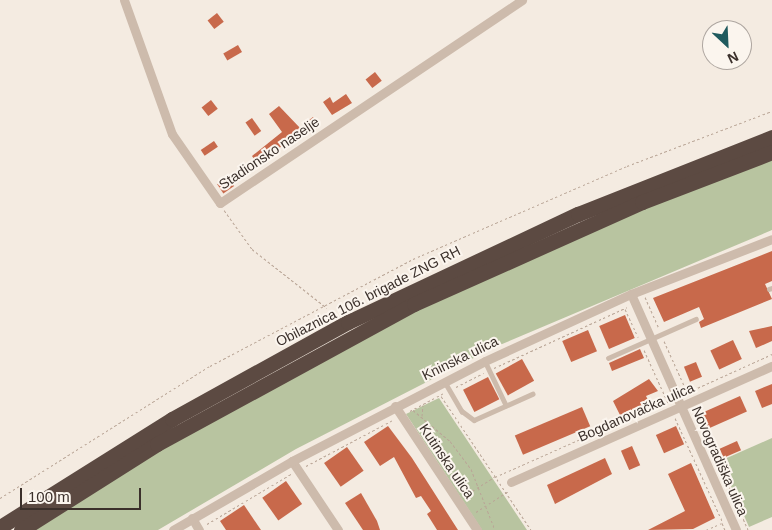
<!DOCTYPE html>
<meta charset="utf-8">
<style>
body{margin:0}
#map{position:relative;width:772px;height:530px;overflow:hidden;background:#f4ebe1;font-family:Arial,sans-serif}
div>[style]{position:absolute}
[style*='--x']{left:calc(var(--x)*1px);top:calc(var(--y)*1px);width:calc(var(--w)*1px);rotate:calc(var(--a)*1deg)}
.green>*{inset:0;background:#b8c4a0}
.building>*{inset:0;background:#c8694b;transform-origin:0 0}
.path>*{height:1px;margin-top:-0.5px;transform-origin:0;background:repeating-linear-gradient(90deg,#b9a596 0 2.5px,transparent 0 5px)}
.lane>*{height:4.5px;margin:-2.25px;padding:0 2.25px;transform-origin:2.25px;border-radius:2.25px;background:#cdbbac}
.street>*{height:9px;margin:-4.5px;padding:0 4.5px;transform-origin:4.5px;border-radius:4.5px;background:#cdbbac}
.highway>*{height:15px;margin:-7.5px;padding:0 7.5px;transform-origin:7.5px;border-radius:7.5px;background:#5c4a42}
span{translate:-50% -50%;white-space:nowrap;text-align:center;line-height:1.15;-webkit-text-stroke:4px #fbf5ee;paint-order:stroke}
.street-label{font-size:14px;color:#3b302b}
.north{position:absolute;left:702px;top:20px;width:50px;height:50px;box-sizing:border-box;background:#fbf5ee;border:1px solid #aea6a0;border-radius:50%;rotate:155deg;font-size:14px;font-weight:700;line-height:20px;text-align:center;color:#3b302b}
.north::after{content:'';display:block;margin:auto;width:18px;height:22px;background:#1f5a5e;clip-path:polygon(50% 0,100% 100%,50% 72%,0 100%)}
.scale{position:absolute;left:20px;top:488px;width:121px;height:22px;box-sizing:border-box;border:2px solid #3b302b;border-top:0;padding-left:6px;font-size:15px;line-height:18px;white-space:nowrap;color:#3b302b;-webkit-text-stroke:4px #fbf5ee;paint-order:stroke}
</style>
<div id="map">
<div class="green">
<div style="clip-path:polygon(772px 156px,772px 230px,495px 347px,296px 449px,158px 530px,30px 530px,123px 470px,290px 373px,519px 259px)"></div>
<div style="clip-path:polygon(439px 398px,527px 530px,482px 530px,406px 414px)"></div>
<div style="clip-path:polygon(772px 438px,772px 517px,749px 527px,720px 461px)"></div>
</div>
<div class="building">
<div style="left:217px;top:13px;width:11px;height:12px;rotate:52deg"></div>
<div style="left:238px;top:45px;width:8px;height:17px;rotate:60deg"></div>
<div style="left:375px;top:72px;width:11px;height:12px;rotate:52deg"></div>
<div style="clip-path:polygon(346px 94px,352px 103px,332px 115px,323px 102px,330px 97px,333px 103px)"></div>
<div style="left:211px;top:100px;width:11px;height:12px;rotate:52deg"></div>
<div style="clip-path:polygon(279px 106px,301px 129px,259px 166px,252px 156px,282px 132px,269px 114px)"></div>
<div style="left:313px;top:117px;width:11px;height:13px;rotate:52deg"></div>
<div style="left:252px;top:118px;width:16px;height:8px;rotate:55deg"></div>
<div style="left:214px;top:141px;width:7px;height:16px;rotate:56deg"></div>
<div style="left:228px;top:177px;width:11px;height:13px;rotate:56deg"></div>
<div style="clip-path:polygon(772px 251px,772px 281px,765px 284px,772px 299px,701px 328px,699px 322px,704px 319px,699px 307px,664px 322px,653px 298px)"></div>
<div style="left:625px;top:315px;width:25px;height:28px;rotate:67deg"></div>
<div style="clip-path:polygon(772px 326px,772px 341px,756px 348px,749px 331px)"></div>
<div style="left:588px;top:330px;width:23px;height:28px;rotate:67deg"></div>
<div style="left:733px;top:340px;width:21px;height:25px;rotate:65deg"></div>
<div style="clip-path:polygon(640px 349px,644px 358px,612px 371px,609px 363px)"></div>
<div style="left:522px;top:359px;width:25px;height:30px;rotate:61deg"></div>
<div style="left:696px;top:362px;width:16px;height:13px;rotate:68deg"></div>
<div style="left:488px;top:377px;width:25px;height:28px;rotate:63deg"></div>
<div style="clip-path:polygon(649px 379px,658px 391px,646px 396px,649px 402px,620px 415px,613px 401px)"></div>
<div style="clip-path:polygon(772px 384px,772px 404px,762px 408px,755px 391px)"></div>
<div style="left:740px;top:396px;width:17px;height:42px;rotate:66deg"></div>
<div style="left:582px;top:407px;width:21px;height:73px;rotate:67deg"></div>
<div style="clip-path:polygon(388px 426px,412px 458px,458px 530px,437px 530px,427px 514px,431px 511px,421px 496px,416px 498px,394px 457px,380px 466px,364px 442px)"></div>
<div style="left:676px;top:426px;width:20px;height:22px;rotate:66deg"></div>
<div style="left:737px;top:441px;width:10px;height:19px;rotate:66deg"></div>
<div style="left:632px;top:446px;width:21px;height:12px;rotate:67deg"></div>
<div style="left:347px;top:447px;width:29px;height:28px;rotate:55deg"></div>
<div style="clip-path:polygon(605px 458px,612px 474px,555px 504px,547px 485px)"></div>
<div style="clip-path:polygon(691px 463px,715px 518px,693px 529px,648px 530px,685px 511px,668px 474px)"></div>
<div style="left:286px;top:481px;width:28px;height:29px;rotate:55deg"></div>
<div style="clip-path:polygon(361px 493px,377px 521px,380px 530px,363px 530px,345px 503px)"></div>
<div style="clip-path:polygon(244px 505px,261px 530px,226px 530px,220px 521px)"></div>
</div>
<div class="path">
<div style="--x:224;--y:210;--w:48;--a:54.3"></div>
<div style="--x:252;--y:249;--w:95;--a:38.2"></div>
<div style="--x:645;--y:297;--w:34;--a:66"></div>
<div style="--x:625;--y:309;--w:31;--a:65"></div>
<div style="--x:664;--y:341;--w:56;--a:65.7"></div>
<div style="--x:644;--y:350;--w:58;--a:65.6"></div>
<div style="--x:494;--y:368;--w:146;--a:-24.6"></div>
<div style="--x:456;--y:387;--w:31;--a:-27"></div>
<div style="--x:684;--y:394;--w:97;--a:-24.4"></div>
<div style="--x:441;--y:396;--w:161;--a:56.1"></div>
<div style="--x:695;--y:409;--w:132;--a:66.3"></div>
<div style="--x:413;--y:410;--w:48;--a:40"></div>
<div style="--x:450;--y:441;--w:35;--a:53"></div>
<div style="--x:471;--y:469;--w:66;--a:68.5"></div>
<div style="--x:410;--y:411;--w:38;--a:-28"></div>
<div style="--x:422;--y:416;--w:11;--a:-85"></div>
<div style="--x:675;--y:418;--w:115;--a:65.4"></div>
<div style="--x:306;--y:466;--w:98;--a:-27.9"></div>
<div style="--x:464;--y:496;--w:36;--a:-32"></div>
<div style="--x:495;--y:477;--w:189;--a:-24"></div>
<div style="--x:0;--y:498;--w:248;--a:-32.2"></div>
<div style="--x:210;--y:366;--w:229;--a:-27.8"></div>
<div style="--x:413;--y:259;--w:233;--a:-23.5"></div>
<div style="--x:627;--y:166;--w:155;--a:-20.8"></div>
<div style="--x:476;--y:512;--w:38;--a:-33"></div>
<div style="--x:207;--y:524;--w:98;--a:-30.8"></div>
<div style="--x:706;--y:530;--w:17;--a:-24"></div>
<div style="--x:722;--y:523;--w:8;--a:67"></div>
</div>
<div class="lane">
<div style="--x:769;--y:289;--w:3;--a:-18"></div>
<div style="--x:608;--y:358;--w:96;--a:-23.9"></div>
<div style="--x:485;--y:361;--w:49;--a:64.5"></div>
<div style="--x:445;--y:382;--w:34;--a:60"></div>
<div style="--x:462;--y:411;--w:15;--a:37"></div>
<div style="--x:474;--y:420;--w:64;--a:-24.1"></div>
</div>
<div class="street">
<div style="--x:124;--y:0;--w:142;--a:70.3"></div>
<div style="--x:172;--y:134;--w:84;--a:55.2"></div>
<div style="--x:220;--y:203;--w:364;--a:-33.9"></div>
<div style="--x:631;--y:294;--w:258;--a:66"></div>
<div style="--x:395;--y:406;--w:149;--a:56.5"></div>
<div style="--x:292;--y:461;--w:83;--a:56.3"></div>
<div style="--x:511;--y:482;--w:286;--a:-24"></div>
<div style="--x:192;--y:518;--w:14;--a:60"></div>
<div style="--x:173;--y:530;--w:138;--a:-30.1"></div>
<div style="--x:292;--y:461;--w:217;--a:-27.4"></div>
<div style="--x:485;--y:361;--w:161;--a:-24.7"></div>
<div style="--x:631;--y:294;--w:151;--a:-21.3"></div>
</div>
<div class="highway">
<div style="--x:0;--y:527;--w:203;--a:-32.1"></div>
<div style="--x:172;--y:419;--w:201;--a:-28.9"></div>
<div style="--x:348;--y:322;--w:254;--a:-25.2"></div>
<div style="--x:578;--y:214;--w:209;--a:-21.6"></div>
<div style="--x:21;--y:530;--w:161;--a:-32.3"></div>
<div style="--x:157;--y:444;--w:293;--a:-28.6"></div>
<div style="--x:414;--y:304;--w:250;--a:-24.1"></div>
<div style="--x:642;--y:202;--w:139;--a:-21"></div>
</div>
<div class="street-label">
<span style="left:269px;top:153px;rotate:-34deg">Stadionsko naselje</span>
<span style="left:368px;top:296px;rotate:-27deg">Obilaznica 106. brigade ZNG RH</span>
<span style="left:460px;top:358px;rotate:-26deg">Kninska ulica</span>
<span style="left:636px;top:412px;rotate:-24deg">Bogdanovačka ulica</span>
<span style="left:447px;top:461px;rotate:56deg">Kutinska ulica</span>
<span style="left:720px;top:461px;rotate:66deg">Novogradiška ulica</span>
</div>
<div class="north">N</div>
<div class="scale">100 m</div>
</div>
